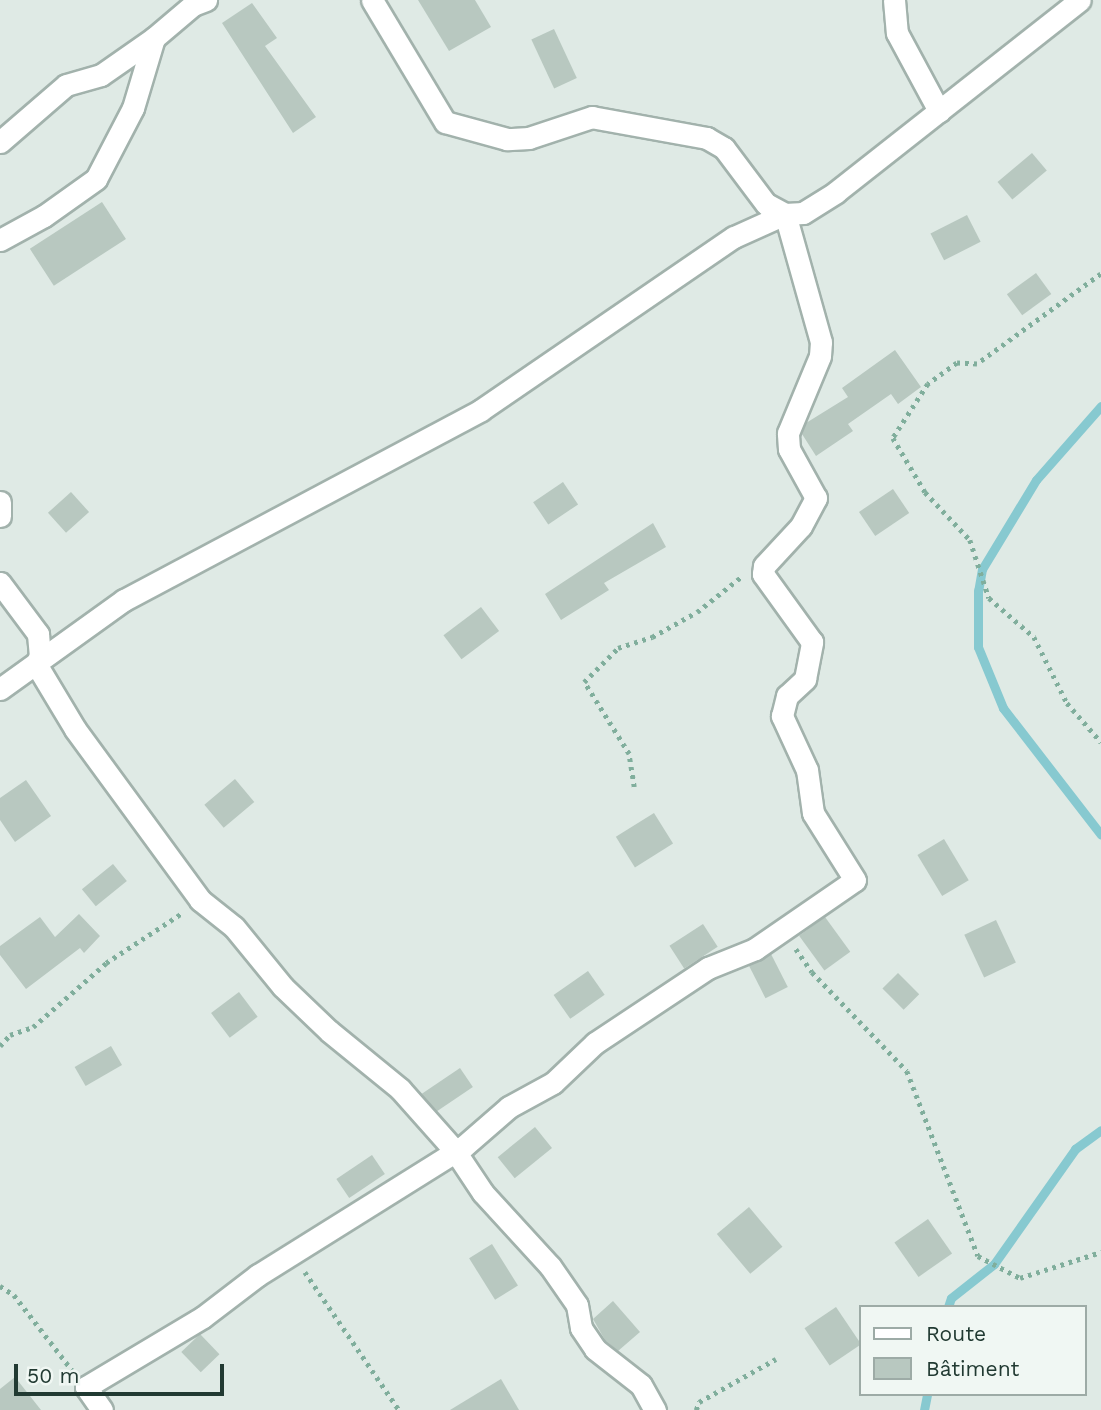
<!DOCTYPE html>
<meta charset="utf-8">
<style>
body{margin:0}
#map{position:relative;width:1101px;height:1410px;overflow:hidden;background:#dfeae5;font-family:"Work Sans",sans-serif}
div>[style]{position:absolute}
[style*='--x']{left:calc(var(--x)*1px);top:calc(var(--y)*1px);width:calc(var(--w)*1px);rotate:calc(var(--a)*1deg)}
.stream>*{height:9px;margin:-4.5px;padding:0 4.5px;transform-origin:4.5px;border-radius:4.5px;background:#87c9d0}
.building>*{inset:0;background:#b8c8c0;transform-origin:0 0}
.path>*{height:4.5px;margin-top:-2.25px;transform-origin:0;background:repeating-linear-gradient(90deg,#80ae9c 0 3.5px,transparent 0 8.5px)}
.roads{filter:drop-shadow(2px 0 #a2b2ac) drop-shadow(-2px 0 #a2b2ac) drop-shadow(0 2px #a2b2ac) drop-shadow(0 -2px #a2b2ac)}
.minor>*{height:21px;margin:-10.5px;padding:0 10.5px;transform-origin:10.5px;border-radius:10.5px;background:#fff}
span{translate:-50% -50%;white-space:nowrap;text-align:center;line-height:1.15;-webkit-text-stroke:5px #f0f7f3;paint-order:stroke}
.legend{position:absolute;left:859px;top:1305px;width:228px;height:91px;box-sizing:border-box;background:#f0f7f3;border:2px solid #9daba6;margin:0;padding:9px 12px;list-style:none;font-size:21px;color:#213a32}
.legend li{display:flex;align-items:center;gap:14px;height:35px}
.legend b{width:35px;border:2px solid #9daba6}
.scale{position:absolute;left:14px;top:1364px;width:210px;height:32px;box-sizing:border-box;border:4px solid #213a32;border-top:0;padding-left:9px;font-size:21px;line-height:24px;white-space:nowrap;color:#213a32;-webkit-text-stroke:5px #f0f7f3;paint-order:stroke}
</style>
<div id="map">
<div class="stream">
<div style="--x:1101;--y:406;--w:98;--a:131.3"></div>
<div style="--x:1036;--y:480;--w:104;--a:121.2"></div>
<div style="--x:982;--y:569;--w:22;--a:100"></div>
<div style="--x:978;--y:591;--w:56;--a:90"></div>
<div style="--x:978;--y:647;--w:66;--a:67.7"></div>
<div style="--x:1003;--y:708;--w:160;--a:52.3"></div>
<div style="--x:948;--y:1307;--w:9;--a:-72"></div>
<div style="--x:951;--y:1298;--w:55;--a:-38.3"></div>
<div style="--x:994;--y:1264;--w:141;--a:-54.8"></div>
<div style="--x:1075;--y:1149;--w:32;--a:-36"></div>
<div style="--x:924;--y:1410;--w:16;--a:-79"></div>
</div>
<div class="building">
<div style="clip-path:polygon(418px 0,475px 0,491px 27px,449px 51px)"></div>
<div style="clip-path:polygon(252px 3px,277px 38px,265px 46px,316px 117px,293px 133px,222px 23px)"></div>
<div style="left:554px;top:29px;width:54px;height:25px;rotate:65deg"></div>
<div style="left:1032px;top:153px;width:23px;height:45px;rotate:50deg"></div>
<div style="left:102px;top:202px;width:44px;height:86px;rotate:57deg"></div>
<div style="left:967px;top:215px;width:30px;height:41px;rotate:63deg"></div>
<div style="left:1036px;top:273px;width:26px;height:36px;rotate:54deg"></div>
<div style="clip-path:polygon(895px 350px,921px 387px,898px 404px,891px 394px,848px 424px,853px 431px,816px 456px,802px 434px,806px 423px,848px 397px,842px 388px)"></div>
<div style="left:563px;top:482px;width:27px;height:36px;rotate:56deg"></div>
<div style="left:893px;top:489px;width:29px;height:41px;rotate:56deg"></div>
<div style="left:71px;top:492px;width:27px;height:31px;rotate:48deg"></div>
<div style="clip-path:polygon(653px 523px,666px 547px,604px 583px,609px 590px,561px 620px,545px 594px)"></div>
<div style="left:481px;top:607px;width:30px;height:47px;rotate:53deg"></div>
<div style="left:235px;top:779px;width:30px;height:40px;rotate:50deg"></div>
<div style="clip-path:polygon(26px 780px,51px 816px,15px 842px,0 820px,0 798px)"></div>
<div style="left:654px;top:813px;width:36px;height:45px;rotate:58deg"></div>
<div style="left:944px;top:839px;width:48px;height:31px;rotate:59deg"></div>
<div style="left:113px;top:864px;width:22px;height:40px;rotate:51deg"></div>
<div style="clip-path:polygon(79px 914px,100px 936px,84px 953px,80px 948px,26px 989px,0 955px,0 946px,40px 917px,55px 937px)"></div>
<div style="left:825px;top:917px;width:43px;height:32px;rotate:54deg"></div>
<div style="left:996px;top:920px;width:47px;height:35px;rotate:65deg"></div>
<div style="left:703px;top:924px;width:27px;height:40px;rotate:57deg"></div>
<div style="left:771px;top:954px;width:37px;height:25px;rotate:63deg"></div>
<div style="left:588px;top:971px;width:29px;height:42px;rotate:55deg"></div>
<div style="left:898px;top:973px;width:30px;height:22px;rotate:45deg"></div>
<div style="left:239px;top:992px;width:31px;height:35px;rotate:53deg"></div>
<div style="left:111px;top:1046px;width:22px;height:42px;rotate:60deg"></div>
<div style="left:460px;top:1068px;width:23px;height:46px;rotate:56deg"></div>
<div style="left:535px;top:1127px;width:27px;height:48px;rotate:51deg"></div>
<div style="left:372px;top:1155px;width:23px;height:43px;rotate:56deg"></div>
<div style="left:749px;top:1207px;width:52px;height:42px;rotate:50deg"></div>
<div style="left:928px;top:1219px;width:42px;height:41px;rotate:55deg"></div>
<div style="left:492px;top:1244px;width:49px;height:27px;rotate:58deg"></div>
<div style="clip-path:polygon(613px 1301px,640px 1332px,618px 1351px,605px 1340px,593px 1319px)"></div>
<div style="left:836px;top:1307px;width:45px;height:38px;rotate:56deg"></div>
<div style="left:200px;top:1334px;width:28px;height:26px;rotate:46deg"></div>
<div style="clip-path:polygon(15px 1377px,41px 1410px,0 1410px,0 1389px)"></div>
<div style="clip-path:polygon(501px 1379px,519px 1410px,450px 1410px)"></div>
</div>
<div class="path">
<div style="--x:1101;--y:274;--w:153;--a:144"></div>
<div style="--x:977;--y:364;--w:20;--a:-177"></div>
<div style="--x:957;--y:363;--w:36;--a:144"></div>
<div style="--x:928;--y:384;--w:64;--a:122.9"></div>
<div style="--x:893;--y:438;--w:63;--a:59.3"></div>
<div style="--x:925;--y:492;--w:66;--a:46.8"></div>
<div style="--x:970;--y:540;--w:61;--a:71.9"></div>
<div style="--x:989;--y:598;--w:60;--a:40.9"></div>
<div style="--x:1034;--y:637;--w:74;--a:63.4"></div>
<div style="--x:1067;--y:703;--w:52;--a:48.9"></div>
<div style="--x:634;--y:787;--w:33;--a:-99"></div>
<div style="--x:629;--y:754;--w:85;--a:-122"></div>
<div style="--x:584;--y:682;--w:48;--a:-45"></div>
<div style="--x:618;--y:648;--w:36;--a:-18"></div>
<div style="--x:652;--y:637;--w:51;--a:-29.1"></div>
<div style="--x:697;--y:612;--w:56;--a:-38.5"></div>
<div style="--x:796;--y:949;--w:28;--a:55"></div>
<div style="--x:812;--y:972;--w:137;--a:46.2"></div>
<div style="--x:907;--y:1071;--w:198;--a:69"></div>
<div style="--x:978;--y:1256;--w:47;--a:27.6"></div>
<div style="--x:1020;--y:1278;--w:85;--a:-17.8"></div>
<div style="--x:0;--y:1046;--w:15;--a:-48"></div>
<div style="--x:10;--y:1035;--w:24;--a:-19"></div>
<div style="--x:33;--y:1027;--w:97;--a:-41.2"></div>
<div style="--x:106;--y:963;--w:91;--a:-33.3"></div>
<div style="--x:305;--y:1272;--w:167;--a:55.7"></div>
<div style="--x:0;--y:1286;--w:17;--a:33"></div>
<div style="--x:14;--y:1295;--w:95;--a:52.3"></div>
<div style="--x:696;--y:1410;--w:9;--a:-69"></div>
<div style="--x:699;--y:1402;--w:88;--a:-29.2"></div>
</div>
<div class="roads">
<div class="minor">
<div style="--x:894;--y:0;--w:33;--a:85"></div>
<div style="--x:897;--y:33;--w:89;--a:61.7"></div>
<div style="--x:0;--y:142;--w:87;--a:-40.8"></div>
<div style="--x:66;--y:85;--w:36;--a:-16"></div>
<div style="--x:101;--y:75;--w:65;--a:-34.9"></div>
<div style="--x:0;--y:240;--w:50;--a:-28.6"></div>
<div style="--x:44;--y:216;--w:64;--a:-35.4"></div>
<div style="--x:96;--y:179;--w:80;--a:-62.5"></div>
<div style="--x:133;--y:108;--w:73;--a:-73.3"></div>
<div style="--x:154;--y:38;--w:51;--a:-40.2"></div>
<div style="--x:193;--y:5;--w:14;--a:-21"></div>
<div style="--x:0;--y:502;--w:14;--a:90"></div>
<div style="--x:0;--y:583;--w:64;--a:53.3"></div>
<div style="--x:38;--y:634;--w:22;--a:85"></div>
<div style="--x:40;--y:656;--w:9;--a:117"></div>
<div style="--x:36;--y:664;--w:76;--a:59"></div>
<div style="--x:75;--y:729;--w:212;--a:53.8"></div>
<div style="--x:200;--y:900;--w:43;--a:38.5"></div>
<div style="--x:234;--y:927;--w:77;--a:50.8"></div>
<div style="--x:283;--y:987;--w:64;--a:43.7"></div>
<div style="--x:329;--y:1031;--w:92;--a:39.2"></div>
<div style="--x:400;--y:1089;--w:83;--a:48.4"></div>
<div style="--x:455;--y:1151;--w:50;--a:56.3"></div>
<div style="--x:483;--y:1193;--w:99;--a:47.5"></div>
<div style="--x:550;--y:1266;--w:47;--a:55.3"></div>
<div style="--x:577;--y:1305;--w:23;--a:80"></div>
<div style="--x:581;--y:1328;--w:25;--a:56"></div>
<div style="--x:595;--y:1349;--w:58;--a:38"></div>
<div style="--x:641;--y:1385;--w:29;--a:61"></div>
<div style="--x:0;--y:689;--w:153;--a:-35.7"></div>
<div style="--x:124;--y:600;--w:404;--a:-28"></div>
<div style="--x:481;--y:410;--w:306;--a:-34.4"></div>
<div style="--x:734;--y:237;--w:56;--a:-24.3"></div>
<div style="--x:785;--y:214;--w:18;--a:-3"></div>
<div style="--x:803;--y:213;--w:39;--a:-32"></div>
<div style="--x:836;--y:192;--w:310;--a:-38.2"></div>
<div style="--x:102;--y:1410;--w:28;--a:-125"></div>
<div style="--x:86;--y:1387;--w:136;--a:-30.9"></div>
<div style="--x:203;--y:1317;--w:69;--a:-37.4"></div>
<div style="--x:258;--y:1275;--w:242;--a:-32"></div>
<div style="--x:463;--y:1147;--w:61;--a:-41"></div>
<div style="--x:509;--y:1107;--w:50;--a:-28.6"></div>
<div style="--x:553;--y:1083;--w:58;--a:-43.6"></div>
<div style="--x:595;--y:1043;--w:136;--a:-33.6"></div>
<div style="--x:708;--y:968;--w:51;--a:-22"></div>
<div style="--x:755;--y:949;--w:121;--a:-34.6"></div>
<div style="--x:855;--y:880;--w:79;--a:-122.1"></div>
<div style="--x:813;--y:813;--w:43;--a:-97.9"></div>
<div style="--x:807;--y:770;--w:60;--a:-114.8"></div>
<div style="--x:782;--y:716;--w:21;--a:-76"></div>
<div style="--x:787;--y:696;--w:25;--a:-43"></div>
<div style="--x:805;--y:679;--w:38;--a:-79"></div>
<div style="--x:812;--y:642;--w:84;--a:-125.8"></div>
<div style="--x:763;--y:574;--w:8;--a:-83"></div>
<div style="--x:764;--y:566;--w:54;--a:-47.2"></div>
<div style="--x:801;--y:526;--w:32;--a:-62"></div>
<div style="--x:816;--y:498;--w:56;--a:-118.9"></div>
<div style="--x:789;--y:449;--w:16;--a:-94"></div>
<div style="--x:788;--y:433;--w:83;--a:-67.4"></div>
<div style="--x:820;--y:356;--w:14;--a:-86"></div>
<div style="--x:821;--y:342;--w:133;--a:-105.7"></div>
<div style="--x:785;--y:214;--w:21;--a:-152"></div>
<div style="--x:766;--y:204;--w:70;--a:-126.9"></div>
<div style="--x:724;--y:148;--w:20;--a:-150"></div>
<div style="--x:707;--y:138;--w:117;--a:-169.7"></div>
<div style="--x:592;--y:117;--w:66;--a:161.6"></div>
<div style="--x:529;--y:138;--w:22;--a:177"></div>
<div style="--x:507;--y:139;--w:64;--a:-164.7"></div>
<div style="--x:445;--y:122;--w:142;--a:-120.9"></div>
</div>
</div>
<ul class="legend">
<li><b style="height:9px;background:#fff"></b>Route</li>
<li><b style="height:19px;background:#b8c8c0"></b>Bâtiment</li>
</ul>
<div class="scale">50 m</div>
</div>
